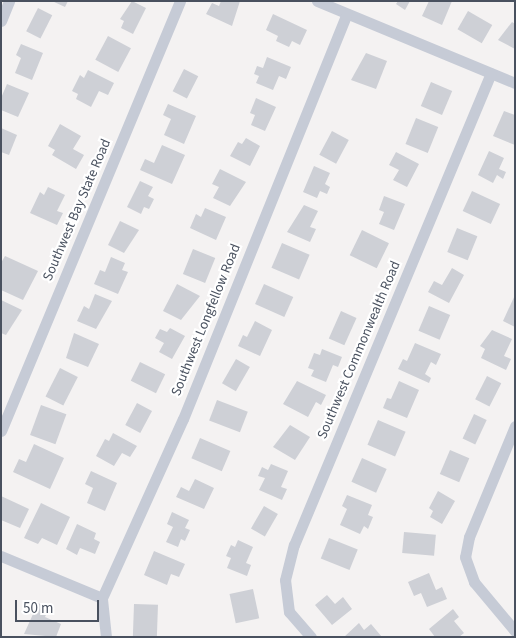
<!DOCTYPE html>
<style>
body{margin:0}
#map{position:relative;width:516px;height:638px;overflow:hidden;background:#f4f2f2;font-family:"Source Sans 3",sans-serif}
div>[style]{position:absolute}
[style*='--x']{left:calc(var(--x)*1px);top:calc(var(--y)*1px);width:calc(var(--w)*1px);rotate:calc(var(--a)*1deg)}
.building>*{inset:0;background:#ced0d6;transform-origin:0 0}
.street>*{height:11px;margin:-5.5px;padding:0 5.5px;transform-origin:5.5px;border-radius:5.5px;background:#c6cbd6}
span{translate:-50% -50%;white-space:nowrap;text-align:center;line-height:1.15;-webkit-text-stroke:4.5px #fff;paint-order:stroke}
.street-label{font-size:14px;color:#49515f}
.frame{position:absolute;inset:0;border:2px solid #49515f;pointer-events:none}
.scale{position:absolute;left:15px;top:600px;width:84px;height:22px;box-sizing:border-box;border:2px solid #49515f;border-top:0;padding-left:6px;font-size:15px;line-height:18px;white-space:nowrap;color:#49515f;-webkit-text-stroke:4px #fff;paint-order:stroke}
</style>
<div id="map">
<div class="building">
<div style="clip-path:polygon(52px 1px,68px 1px,65px 7px)"></div>
<div style="clip-path:polygon(132px 1px,146px 8px,133px 34px,121px 28px,124px 21px,120px 19px)"></div>
<div style="clip-path:polygon(221px 1px,240px 1px,232px 26px,206px 14px,212px 3px,219px 6px)"></div>
<div style="clip-path:polygon(398px 1px,410px 1px,405px 10px,396px 4px)"></div>
<div style="clip-path:polygon(429px 1px,452px 1px,442px 25px,422px 16px)"></div>
<div style="left:38px;top:8px;width:16px;height:26px;rotate:27deg"></div>
<div style="left:468px;top:11px;width:28px;height:21px;rotate:30deg"></div>
<div style="clip-path:polygon(273px 14px,307px 30px,300px 45px,292px 41px,289px 47px,276px 41px,278px 36px,266px 30px)"></div>
<div style="clip-path:polygon(512px 22px,515px 24px,515px 49px,498px 40px)"></div>
<div style="left:108px;top:36px;width:26px;height:27px;rotate:28deg"></div>
<div style="clip-path:polygon(21px 44px,43px 53px,32px 80px,15px 73px,21px 58px,16px 55px)"></div>
<div style="clip-path:polygon(366px 53px,387px 61px,376px 89px,351px 80px)"></div>
<div style="clip-path:polygon(267px 57px,291px 67px,286px 79px,279px 76px,273px 90px,256px 83px,259px 76px,254px 74px,257px 66px,263px 68px)"></div>
<div style="left:184px;top:69px;width:16px;height:25px;rotate:27deg"></div>
<div style="clip-path:polygon(88px 70px,114px 83px,108px 95px,99px 91px,91px 107px,76px 99px,78px 94px,72px 91px,80px 75px,84px 78px)"></div>
<div style="left:431px;top:82px;width:23px;height:26px;rotate:23deg"></div>
<div style="clip-path:polygon(7px 84px,29px 93px,18px 117px,1px 110px,1px 98px)"></div>
<div style="clip-path:polygon(256px 98px,276px 107px,265px 131px,251px 125px,255px 115px,250px 113px)"></div>
<div style="clip-path:polygon(168px 104px,196px 116px,184px 144px,164px 135px,171px 119px,163px 115px)"></div>
<div style="clip-path:polygon(504px 111px,515px 115px,515px 145px,493px 136px)"></div>
<div style="left:416px;top:118px;width:24px;height:28px;rotate:22deg"></div>
<div style="clip-path:polygon(60px 124px,81px 136px,73px 149px,84px 155px,76px 169px,52px 155px,55px 150px,48px 146px)"></div>
<div style="clip-path:polygon(1px 128px,17px 135px,9px 155px,1px 152px)"></div>
<div style="left:332px;top:131px;width:19px;height:27px;rotate:28deg"></div>
<div style="clip-path:polygon(246px 138px,260px 146px,250px 166px,230px 156px,238px 142px,242px 144px)"></div>
<div style="clip-path:polygon(162px 145px,185px 155px,172px 184px,140px 170px,145px 159px,154px 163px)"></div>
<div style="clip-path:polygon(489px 151px,504px 158px,499px 169px,506px 172px,503px 179px,497px 175px,493px 183px,478px 175px)"></div>
<div style="clip-path:polygon(396px 152px,419px 164px,407px 187px,393px 180px,399px 170px,389px 165px)"></div>
<div style="clip-path:polygon(314px 166px,330px 173px,325px 184px,330px 187px,327px 194px,320px 191px,317px 198px,303px 192px)"></div>
<div style="clip-path:polygon(220px 169px,246px 182px,230px 206px,213px 198px,219px 187px,212px 184px)"></div>
<div style="clip-path:polygon(140px 181px,153px 187px,148px 196px,154px 199px,149px 209px,144px 207px,141px 214px,127px 207px)"></div>
<div style="clip-path:polygon(48px 187px,65px 195px,57px 211px,63px 213px,57px 225px,30px 213px,40px 192px,44px 195px)"></div>
<div style="left:472px;top:191px;width:31px;height:22px;rotate:25deg"></div>
<div style="clip-path:polygon(384px 196px,405px 204px,394px 230px,379px 224px,384px 212px,379px 210px)"></div>
<div style="clip-path:polygon(304px 205px,318px 211px,310px 227px,316px 229px,310px 242px,287px 232px)"></div>
<div style="clip-path:polygon(205px 208px,226px 217px,216px 240px,190px 228px,196px 214px,201px 217px)"></div>
<div style="clip-path:polygon(120px 221px,139px 230px,124px 253px,108px 245px)"></div>
<div style="left:457px;top:228px;width:22px;height:26px;rotate:22deg"></div>
<div style="left:362px;top:230px;width:30px;height:28px;rotate:26deg"></div>
<div style="left:282px;top:243px;width:30px;height:27px;rotate:23deg"></div>
<div style="left:193px;top:249px;width:24px;height:27px;rotate:22deg"></div>
<div style="clip-path:polygon(5px 256px,38px 271px,23px 300px,1px 290px,1px 263px)"></div>
<div style="clip-path:polygon(111px 257px,125px 263px,122px 270px,128px 272px,118px 294px,94px 284px,100px 270px,105px 272px)"></div>
<div style="clip-path:polygon(452px 268px,464px 275px,449px 303px,428px 292px,434px 281px,442px 285px)"></div>
<div style="clip-path:polygon(177px 284px,200px 296px,181px 320px,163px 311px)"></div>
<div style="left:264px;top:284px;width:32px;height:22px;rotate:24deg"></div>
<div style="clip-path:polygon(95px 294px,112px 301px,96px 329px,77px 321px,84px 306px,89px 309px)"></div>
<div style="clip-path:polygon(515px 295px,515px 327px,503px 321px)"></div>
<div style="clip-path:polygon(1px 300px,22px 310px,6px 335px,1px 333px)"></div>
<div style="left:429px;top:306px;width:23px;height:27px;rotate:23deg"></div>
<div style="left:341px;top:311px;width:17px;height:30px;rotate:24deg"></div>
<div style="clip-path:polygon(255px 321px,272px 330px,260px 356px,238px 346px,243px 335px,247px 337px)"></div>
<div style="clip-path:polygon(170px 328px,185px 336px,172px 359px,159px 352px,164px 343px,155px 338px,160px 329px,167px 332px)"></div>
<div style="clip-path:polygon(492px 330px,512px 339px,504px 356px,511px 359px,506px 370px,481px 358px,485px 349px,480px 346px)"></div>
<div style="clip-path:polygon(74px 333px,99px 344px,88px 367px,66px 358px)"></div>
<div style="clip-path:polygon(415px 343px,441px 354px,436px 365px,431px 362px,425px 374px,431px 378px,429px 383px,398px 369px,403px 359px,407px 361px)"></div>
<div style="clip-path:polygon(322px 349px,342px 357px,338px 367px,333px 365px,326px 382px,311px 376px,314px 370px,308px 368px,314px 353px,320px 355px)"></div>
<div style="left:236px;top:359px;width:16px;height:28px;rotate:30deg"></div>
<div style="left:140px;top:362px;width:28px;height:21px;rotate:26deg"></div>
<div style="left:60px;top:368px;width:20px;height:32px;rotate:27deg"></div>
<div style="left:487px;top:376px;width:16px;height:26px;rotate:27deg"></div>
<div style="clip-path:polygon(297px 381px,326px 395px,321px 405px,316px 402px,308px 417px,283px 404px)"></div>
<div style="clip-path:polygon(399px 381px,419px 390px,407px 418px,383px 408px,387px 398px,391px 399px)"></div>
<div style="left:217px;top:400px;width:33px;height:22px;rotate:21deg"></div>
<div style="left:137px;top:403px;width:17px;height:25px;rotate:28deg"></div>
<div style="left:41px;top:405px;width:27px;height:32px;rotate:20deg"></div>
<div style="left:474px;top:414px;width:14px;height:27px;rotate:25deg"></div>
<div style="left:378px;top:420px;width:30px;height:27px;rotate:23deg"></div>
<div style="clip-path:polygon(290px 425px,310px 437px,295px 460px,273px 447px)"></div>
<div style="clip-path:polygon(113px 433px,137px 446px,130px 457px,122px 453px,114px 466px,96px 456px,105px 439px,109px 441px)"></div>
<div style="left:200px;top:438px;width:33px;height:22px;rotate:23deg"></div>
<div style="clip-path:polygon(34px 444px,64px 458px,50px 489px,13px 472px,19px 459px,26px 462px)"></div>
<div style="left:450px;top:450px;width:21px;height:26px;rotate:23deg"></div>
<div style="left:362px;top:458px;width:27px;height:26px;rotate:24deg"></div>
<div style="clip-path:polygon(271px 464px,288px 471px,281px 487px,287px 489px,282px 500px,259px 490px,265px 478px,258px 476px,262px 467px,268px 470px)"></div>
<div style="clip-path:polygon(91px 471px,117px 483px,105px 511px,87px 503px,93px 488px,85px 484px)"></div>
<div style="clip-path:polygon(195px 479px,214px 488px,204px 509px,176px 497px,181px 487px,189px 491px)"></div>
<div style="clip-path:polygon(438px 491px,455px 501px,442px 524px,430px 517px,433px 511px,429px 508px)"></div>
<div style="clip-path:polygon(347px 495px,372px 505px,368px 515px,373px 517px,368px 529px,364px 526px,360px 534px,340px 525px,347px 509px,342px 506px)"></div>
<div style="clip-path:polygon(1px 496px,29px 509px,20px 528px,1px 520px)"></div>
<div style="clip-path:polygon(41px 503px,70px 517px,57px 545px,42px 538px,38px 544px,24px 538px)"></div>
<div style="left:264px;top:506px;width:16px;height:26px;rotate:30deg"></div>
<div style="clip-path:polygon(172px 512px,189px 520px,185px 528px,190px 530px,185px 541px,181px 539px,178px 547px,166px 542px,173px 527px,167px 524px)"></div>
<div style="clip-path:polygon(77px 524px,96px 533px,94px 539px,100px 542px,95px 554px,80px 548px,77px 555px,66px 549px)"></div>
<div style="left:404px;top:532px;width:32px;height:21px;rotate:5deg"></div>
<div style="left:329px;top:538px;width:31px;height:22px;rotate:22deg"></div>
<div style="clip-path:polygon(238px 540px,253px 547px,246px 563px,251px 565px,247px 576px,227px 568px,231px 558px,226px 556px,231px 545px,235px 547px)"></div>
<div style="clip-path:polygon(154px 551px,185px 564px,179px 577px,171px 574px,167px 585px,144px 575px)"></div>
<div style="clip-path:polygon(429px 573px,436px 590px,442px 587px,447px 599px,427px 607px,421px 593px,414px 596px,408px 582px)"></div>
<div style="left:253px;top:589px;width:30px;height:24px;rotate:78deg"></div>
<div style="clip-path:polygon(327px 595px,335px 604px,343px 597px,352px 609px,332px 625px,315px 605px)"></div>
<div style="clip-path:polygon(38px 603px,49px 608px,45px 617px,61px 624px,56px 637px,24px 634px)"></div>
<div style="left:134px;top:604px;width:24px;height:32px;rotate:2deg"></div>
<div style="clip-path:polygon(453px 609px,459px 617px,454px 621px,464px 633px,459px 637px,435px 637px,429px 629px)"></div>
<div style="clip-path:polygon(359px 623px,364px 630px,371px 624px,382px 637px,344px 637px)"></div>
</div>
<div class="street">
<div style="--x:317;--y:1;--w:214;--a:22.5"></div>
<div style="--x:1;--y:21;--w:22;--a:-68"></div>
<div style="--x:515;--y:426;--w:120;--a:112.5"></div>
<div style="--x:469;--y:537;--w:20;--a:101"></div>
<div style="--x:465;--y:557;--w:27;--a:70"></div>
<div style="--x:474;--y:582;--w:64;--a:50.1"></div>
<div style="--x:1;--y:431;--w:466;--a:-67.4"></div>
<div style="--x:1;--y:556;--w:109;--a:22.6"></div>
<div style="--x:106;--y:637;--w:39;--a:-96"></div>
<div style="--x:102;--y:598;--w:196;--a:-65.7"></div>
<div style="--x:183;--y:419;--w:437;--a:-68"></div>
<div style="--x:311;--y:637;--w:33;--a:-131"></div>
<div style="--x:289;--y:612;--w:32;--a:-97"></div>
<div style="--x:285;--y:580;--w:36;--a:-76"></div>
<div style="--x:294;--y:545;--w:511;--a:-67.35"></div>
</div>
<div class="street-label">
<span style="left:77px;top:210px;rotate:-67deg">Southwest Bay State Road</span>
<span style="left:206px;top:320px;rotate:-68deg">Southwest Longfellow Road</span>
<span style="left:359px;top:350px;rotate:-67deg">Southwest Commonwealth Road</span>
</div>
<div class="frame"></div>
<div class="scale">50 m</div>
</div>
